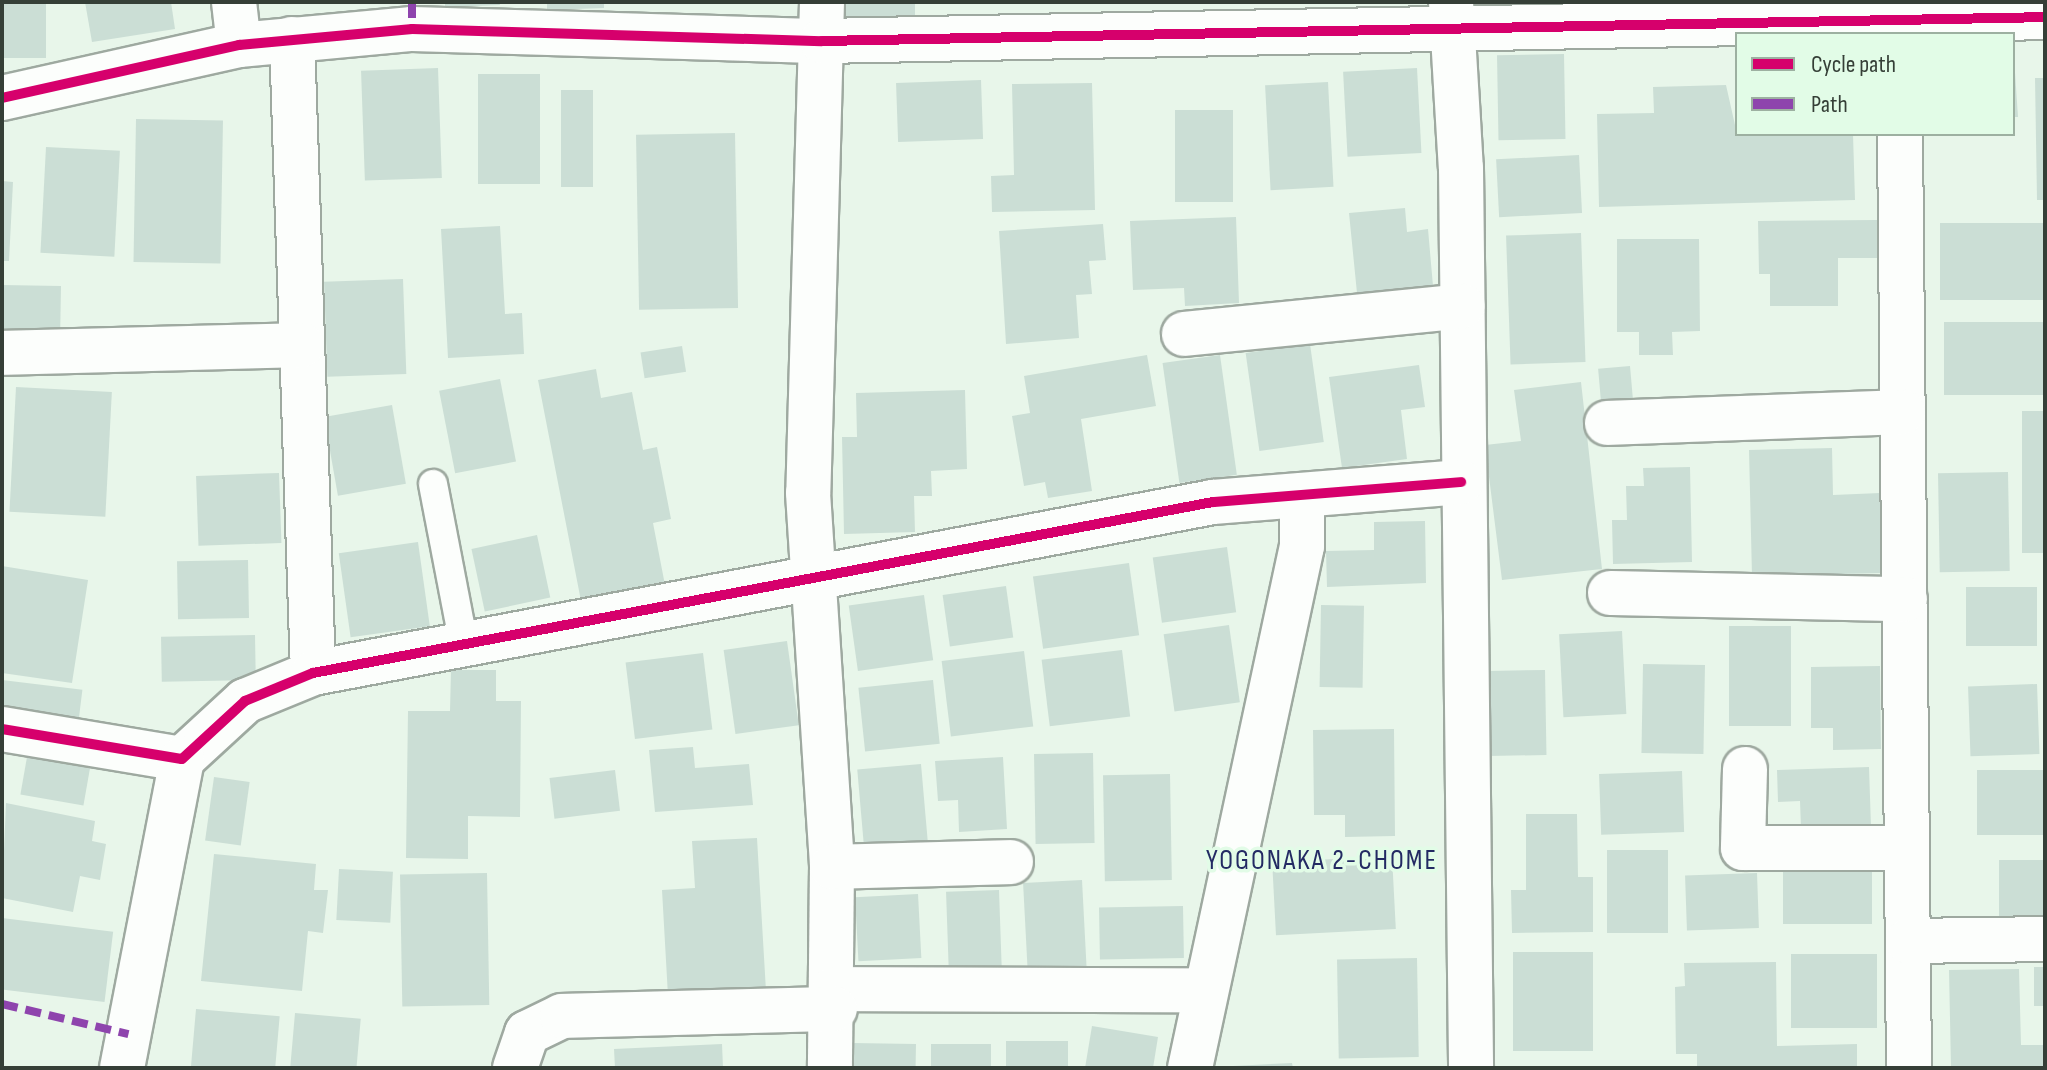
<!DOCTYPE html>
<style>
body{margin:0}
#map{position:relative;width:2047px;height:1070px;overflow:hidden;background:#e8f6ea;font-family:"Sofia Sans Condensed",sans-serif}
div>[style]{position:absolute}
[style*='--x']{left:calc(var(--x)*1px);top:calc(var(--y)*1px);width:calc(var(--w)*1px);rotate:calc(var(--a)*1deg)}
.building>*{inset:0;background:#cbded5;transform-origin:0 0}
.roads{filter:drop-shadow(2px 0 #9ea9a0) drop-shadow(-2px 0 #9ea9a0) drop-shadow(0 2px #9ea9a0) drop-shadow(0 -2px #9ea9a0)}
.service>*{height:28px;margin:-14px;padding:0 14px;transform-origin:14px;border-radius:14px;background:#fcfefc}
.minor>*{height:44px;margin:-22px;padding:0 22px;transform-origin:22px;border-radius:22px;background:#fcfefc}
.quiet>*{height:8px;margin-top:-4px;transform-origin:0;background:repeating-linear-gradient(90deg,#8e44ad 0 16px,transparent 0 24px)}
.cycleway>*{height:10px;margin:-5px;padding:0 5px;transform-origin:5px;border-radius:5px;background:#d6006c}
span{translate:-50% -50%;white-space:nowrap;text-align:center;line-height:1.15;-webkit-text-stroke:7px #e2fce7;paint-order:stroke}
.neighbourhood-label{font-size:28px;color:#232a63;letter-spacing:2px}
.frame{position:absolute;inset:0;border:4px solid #353f37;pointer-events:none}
.legend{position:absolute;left:1735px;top:32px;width:280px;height:104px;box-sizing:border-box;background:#e2fce7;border:2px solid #9db0a1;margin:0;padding:10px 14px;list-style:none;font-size:24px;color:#353f37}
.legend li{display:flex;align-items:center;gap:16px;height:40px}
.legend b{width:40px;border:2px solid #9db0a1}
</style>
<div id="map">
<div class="building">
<div style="left:2px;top:2px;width:44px;height:56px"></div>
<div style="clip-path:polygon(85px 2px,171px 2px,175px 29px,92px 42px)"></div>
<div style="clip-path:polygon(445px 2px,499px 2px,500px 5px,445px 7px)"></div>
<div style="clip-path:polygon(547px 2px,604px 2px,604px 8px,547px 10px)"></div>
<div style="left:845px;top:2px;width:70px;height:21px"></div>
<div style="clip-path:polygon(2013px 43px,2018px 117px,2013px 117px)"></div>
<div style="left:1564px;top:54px;width:85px;height:67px;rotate:89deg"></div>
<div style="left:438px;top:68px;width:110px;height:77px;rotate:88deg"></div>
<div style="left:1417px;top:68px;width:85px;height:74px;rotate:87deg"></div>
<div style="left:478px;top:74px;width:62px;height:110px"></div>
<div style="clip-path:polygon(2035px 78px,2045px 78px,2045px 200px,2037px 200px)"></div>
<div style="left:981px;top:80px;width:59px;height:85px;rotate:88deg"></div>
<div style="left:1328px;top:82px;width:105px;height:63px;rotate:87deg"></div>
<div style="clip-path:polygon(1092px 83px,1095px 210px,992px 212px,991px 176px,1014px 175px,1012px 84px)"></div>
<div style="clip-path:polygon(1726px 85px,1737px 134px,1853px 134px,1855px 200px,1599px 207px,1597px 114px,1654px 113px,1653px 87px)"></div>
<div style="left:561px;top:90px;width:32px;height:97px"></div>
<div style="left:1175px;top:110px;width:58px;height:92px"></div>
<div style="left:136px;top:119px;width:87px;height:143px;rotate:1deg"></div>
<div style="left:735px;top:133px;width:175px;height:99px;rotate:89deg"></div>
<div style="left:46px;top:147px;width:74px;height:106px;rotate:3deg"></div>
<div style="left:1579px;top:155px;width:58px;height:83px;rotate:87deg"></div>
<div style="clip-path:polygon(2px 181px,13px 182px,9px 261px,2px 261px)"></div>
<div style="clip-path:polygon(1405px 208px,1407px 232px,1428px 229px,1433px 286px,1357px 293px,1349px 213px)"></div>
<div style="clip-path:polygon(1236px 217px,1239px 303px,1185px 306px,1184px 288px,1133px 290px,1130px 221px)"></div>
<div style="clip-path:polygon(1877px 220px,1878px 258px,1838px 258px,1838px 306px,1770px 306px,1770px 274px,1759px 274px,1758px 221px)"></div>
<div style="left:1940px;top:223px;width:105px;height:77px"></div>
<div style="clip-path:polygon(1103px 224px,1106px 260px,1089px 261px,1092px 294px,1076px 295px,1079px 338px,1006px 344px,999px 231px)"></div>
<div style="clip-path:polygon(500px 226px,505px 314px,522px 313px,524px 354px,448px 358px,441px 229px)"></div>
<div style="left:1581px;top:233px;width:129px;height:75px;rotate:88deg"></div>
<div style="clip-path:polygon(1617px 239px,1699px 239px,1700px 331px,1672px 332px,1673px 355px,1639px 355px,1639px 332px,1617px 332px)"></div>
<div style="left:403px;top:279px;width:95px;height:79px;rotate:88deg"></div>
<div style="left:2px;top:285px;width:59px;height:55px;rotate:1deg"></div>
<div style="left:2045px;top:322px;width:73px;height:101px;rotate:90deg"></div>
<div style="left:1310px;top:344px;width:99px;height:65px;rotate:82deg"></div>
<div style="left:682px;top:346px;width:26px;height:42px;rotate:81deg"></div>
<div style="clip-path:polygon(1147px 355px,1156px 406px,1081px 419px,1092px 491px,1048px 498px,1045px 482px,1024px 486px,1012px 416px,1030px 413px,1024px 376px)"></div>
<div style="left:1220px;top:355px;width:121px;height:58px;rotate:82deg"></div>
<div style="clip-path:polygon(1419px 365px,1425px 407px,1401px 410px,1407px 459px,1342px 468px,1329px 377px)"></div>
<div style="left:1630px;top:366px;width:37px;height:32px;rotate:85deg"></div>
<div style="clip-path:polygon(596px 369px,601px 398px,632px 392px,643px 450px,657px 447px,671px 519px,653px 523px,665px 585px,581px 601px,538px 380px)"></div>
<div style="left:500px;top:379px;width:84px;height:62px;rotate:79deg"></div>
<div style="clip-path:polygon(1581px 382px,1602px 569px,1502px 580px,1485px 445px,1521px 441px,1514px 390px)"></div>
<div style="left:16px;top:387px;width:96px;height:125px;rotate:3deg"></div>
<div style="clip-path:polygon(965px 390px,967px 469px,931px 471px,932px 496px,914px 496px,915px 532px,844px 534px,842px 437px,857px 437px,856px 393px)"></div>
<div style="left:392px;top:405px;width:80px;height:69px;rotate:80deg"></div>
<div style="left:2045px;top:411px;width:142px;height:23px;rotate:90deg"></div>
<div style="clip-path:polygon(1832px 448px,1833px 495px,1880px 493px,1882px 573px,1752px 576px,1749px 450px)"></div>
<div style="clip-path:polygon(1690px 467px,1692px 562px,1613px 564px,1612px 520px,1627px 520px,1626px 486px,1644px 486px,1643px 468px)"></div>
<div style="left:2008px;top:472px;width:99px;height:70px;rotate:89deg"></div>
<div style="left:279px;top:473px;width:70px;height:83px;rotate:88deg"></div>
<div style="clip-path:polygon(1425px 521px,1426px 583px,1327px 587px,1326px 551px,1374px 550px,1374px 522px)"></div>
<div style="left:537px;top:535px;width:64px;height:67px;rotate:78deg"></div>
<div style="left:418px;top:542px;width:85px;height:80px;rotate:82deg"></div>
<div style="left:1227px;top:547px;width:66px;height:75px;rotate:82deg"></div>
<div style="left:248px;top:560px;width:58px;height:71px;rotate:89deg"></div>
<div style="left:1129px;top:563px;width:73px;height:97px;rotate:82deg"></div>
<div style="clip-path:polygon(2px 566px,88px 580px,72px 683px,2px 673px)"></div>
<div style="left:1006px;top:586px;width:52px;height:64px;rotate:82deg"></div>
<div style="left:2037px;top:587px;width:59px;height:71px;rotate:90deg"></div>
<div style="left:924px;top:595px;width:66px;height:76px;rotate:82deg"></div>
<div style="left:1321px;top:605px;width:43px;height:82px;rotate:1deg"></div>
<div style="left:1229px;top:625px;width:78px;height:66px;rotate:82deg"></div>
<div style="left:1729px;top:626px;width:62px;height:100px"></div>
<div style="left:1622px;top:631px;width:83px;height:63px;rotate:87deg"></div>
<div style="left:255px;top:635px;width:45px;height:94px;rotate:89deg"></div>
<div style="left:787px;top:641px;width:85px;height:64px;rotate:82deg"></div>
<div style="left:1122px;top:650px;width:67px;height:81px;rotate:83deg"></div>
<div style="left:1024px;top:651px;width:76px;height:83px;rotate:83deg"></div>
<div style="left:703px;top:653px;width:77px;height:78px;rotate:83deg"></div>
<div style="left:1643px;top:664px;width:62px;height:89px;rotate:1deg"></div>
<div style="clip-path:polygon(1880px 666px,1881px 749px,1833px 750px,1833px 728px,1811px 728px,1811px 667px)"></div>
<div style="clip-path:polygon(451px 670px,496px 670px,496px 701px,521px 701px,520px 817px,468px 816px,468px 859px,406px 858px,408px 711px,450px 711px)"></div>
<div style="left:1545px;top:670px;width:85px;height:58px;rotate:89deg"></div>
<div style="left:2px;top:680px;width:81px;height:37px;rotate:7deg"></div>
<div style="left:933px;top:680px;width:64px;height:75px;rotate:84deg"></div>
<div style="left:2037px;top:684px;width:70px;height:69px;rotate:88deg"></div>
<div style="clip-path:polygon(1394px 729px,1395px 836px,1345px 837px,1345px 815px,1314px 815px,1313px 730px)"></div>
<div style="clip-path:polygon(693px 747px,695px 768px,749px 764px,753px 805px,655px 812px,649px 750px)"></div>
<div style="left:1093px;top:753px;width:90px;height:59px;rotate:89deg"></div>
<div style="left:27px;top:757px;width:64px;height:38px;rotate:10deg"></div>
<div style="clip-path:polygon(1003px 757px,1007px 829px,959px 832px,958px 800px,938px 801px,935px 761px)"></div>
<div style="left:921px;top:764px;width:77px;height:64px;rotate:85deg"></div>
<div style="clip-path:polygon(1869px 767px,1871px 827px,1801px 828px,1800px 801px,1778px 802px,1777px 770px)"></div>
<div style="left:615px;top:770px;width:41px;height:66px;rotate:83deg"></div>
<div style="left:2045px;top:770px;width:65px;height:68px;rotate:90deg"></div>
<div style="left:1682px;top:771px;width:61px;height:83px;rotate:88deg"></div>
<div style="left:1170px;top:774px;width:106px;height:67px;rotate:89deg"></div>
<div style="left:214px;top:777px;width:36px;height:64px;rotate:8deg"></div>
<div style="clip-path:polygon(6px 803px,95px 821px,92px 841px,106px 844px,100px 880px,80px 876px,73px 912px,2px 898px)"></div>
<div style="clip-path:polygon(1526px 814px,1577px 814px,1578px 877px,1593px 877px,1593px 932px,1512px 933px,1511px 890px,1526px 890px)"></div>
<div style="clip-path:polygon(757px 838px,766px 991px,668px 996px,662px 890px,695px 888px,692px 841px)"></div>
<div style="left:1607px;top:850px;width:61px;height:83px"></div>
<div style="clip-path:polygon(214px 854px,316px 864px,314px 890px,328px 890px,323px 933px,308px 931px,302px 991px,201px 981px)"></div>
<div style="left:1392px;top:856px;width:73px;height:120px;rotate:87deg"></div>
<div style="left:1999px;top:860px;width:46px;height:68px"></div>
<div style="left:339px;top:869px;width:54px;height:51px;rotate:3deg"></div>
<div style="left:1872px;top:872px;width:52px;height:89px;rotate:90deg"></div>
<div style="left:487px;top:873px;width:132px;height:87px;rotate:89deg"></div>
<div style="left:1757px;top:873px;width:55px;height:72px;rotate:88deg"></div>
<div style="left:1082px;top:880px;width:87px;height:59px;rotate:87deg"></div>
<div style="left:999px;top:890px;width:76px;height:53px;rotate:88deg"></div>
<div style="left:918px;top:894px;width:64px;height:63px;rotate:87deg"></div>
<div style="left:1183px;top:906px;width:52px;height:84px;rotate:89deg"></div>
<div style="left:2px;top:918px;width:112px;height:71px;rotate:7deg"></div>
<div style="left:1513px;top:952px;width:80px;height:99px"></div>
<div style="left:1877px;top:954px;width:74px;height:86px;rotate:90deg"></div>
<div style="left:1417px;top:958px;width:99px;height:80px;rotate:89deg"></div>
<div style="clip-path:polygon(1776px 962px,1777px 1046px,1857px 1044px,1857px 1068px,1697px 1068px,1697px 1054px,1676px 1054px,1675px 987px,1685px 986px,1684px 963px)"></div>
<div style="left:2034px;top:967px;width:11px;height:39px"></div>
<div style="clip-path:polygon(2019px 969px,2021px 1045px,2045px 1045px,2045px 1068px,1951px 1068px,1949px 970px)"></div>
<div style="left:196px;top:1009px;width:84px;height:59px;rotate:5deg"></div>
<div style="left:295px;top:1013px;width:66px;height:55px;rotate:5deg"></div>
<div style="clip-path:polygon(1092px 1026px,1158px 1037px,1153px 1068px,1085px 1068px)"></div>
<div style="left:1006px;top:1041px;width:62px;height:27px"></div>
<div style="left:852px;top:1043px;width:64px;height:25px;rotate:1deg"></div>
<div style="clip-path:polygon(722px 1044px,723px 1068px,615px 1068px,614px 1049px)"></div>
<div style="left:931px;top:1044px;width:60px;height:24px"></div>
<div style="clip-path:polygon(1292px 1063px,1293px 1068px,1233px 1068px,1233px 1066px)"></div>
</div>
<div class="roads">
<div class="service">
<div style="--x:433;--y:484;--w:164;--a:79.1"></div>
</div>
<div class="minor">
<div style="--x:234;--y:2;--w:43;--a:83.4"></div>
<div style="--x:822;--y:2;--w:491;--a:91.6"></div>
<div style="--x:808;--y:493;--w:375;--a:86.3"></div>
<div style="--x:832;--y:867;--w:201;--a:90.6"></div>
<div style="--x:1451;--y:2;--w:166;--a:86.6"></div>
<div style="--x:1461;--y:168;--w:900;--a:89.36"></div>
<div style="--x:292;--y:39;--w:634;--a:88.1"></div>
<div style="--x:2;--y:98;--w:243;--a:-12.6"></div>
<div style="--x:239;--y:45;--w:174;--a:-5.3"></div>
<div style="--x:412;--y:29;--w:410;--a:1.7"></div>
<div style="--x:822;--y:41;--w:1223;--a:-1.12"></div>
<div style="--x:1900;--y:134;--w:934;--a:89.45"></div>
<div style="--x:1184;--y:334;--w:280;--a:-5.7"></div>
<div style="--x:2;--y:353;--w:300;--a:-1.5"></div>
<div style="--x:1607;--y:423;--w:296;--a:-2.1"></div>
<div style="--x:1610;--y:593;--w:295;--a:1.2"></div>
<div style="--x:2;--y:729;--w:182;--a:9.5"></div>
<div style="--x:182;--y:759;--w:86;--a:-42.6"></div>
<div style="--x:245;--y:701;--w:74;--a:-22.4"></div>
<div style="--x:313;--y:673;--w:916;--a:-10.76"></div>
<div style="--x:1213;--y:502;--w:249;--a:-4.6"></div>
<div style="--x:1745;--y:769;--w:79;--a:91.5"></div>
<div style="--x:1743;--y:848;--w:164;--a:0"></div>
<div style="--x:832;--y:867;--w:179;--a:-1.6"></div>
<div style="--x:1908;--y:941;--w:137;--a:-0.8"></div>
<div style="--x:834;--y:989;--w:372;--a:0.2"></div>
<div style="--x:122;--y:1068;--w:315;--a:-79"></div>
<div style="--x:515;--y:1068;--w:37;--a:-71"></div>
<div style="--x:527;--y:1033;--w:39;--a:-26"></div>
<div style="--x:562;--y:1016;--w:273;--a:-1.5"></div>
<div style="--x:1190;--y:1068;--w:534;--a:-77.89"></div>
<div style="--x:1302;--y:546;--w:51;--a:-90"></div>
</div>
</div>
<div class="quiet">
<div style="--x:412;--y:2;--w:27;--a:90"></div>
<div style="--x:2;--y:1004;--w:130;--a:13.4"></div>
</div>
<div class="cycleway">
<div style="--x:2;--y:98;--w:243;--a:-12.6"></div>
<div style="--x:239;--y:45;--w:174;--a:-5.3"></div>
<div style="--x:412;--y:29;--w:410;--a:1.7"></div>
<div style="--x:822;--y:41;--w:1223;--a:-1.12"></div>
<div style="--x:2;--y:729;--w:182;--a:9.5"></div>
<div style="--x:182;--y:759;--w:86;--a:-42.6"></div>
<div style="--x:245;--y:701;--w:74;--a:-22.4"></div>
<div style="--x:313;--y:673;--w:916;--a:-10.76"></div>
<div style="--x:1213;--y:502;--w:249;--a:-4.6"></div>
</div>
<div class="neighbourhood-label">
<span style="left:1322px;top:861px">YOGONAKA 2-CHOME</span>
</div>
<div class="frame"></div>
<ul class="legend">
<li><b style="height:10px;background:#d6006c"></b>Cycle path</li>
<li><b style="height:10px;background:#8e44ad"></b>Path</li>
</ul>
</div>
